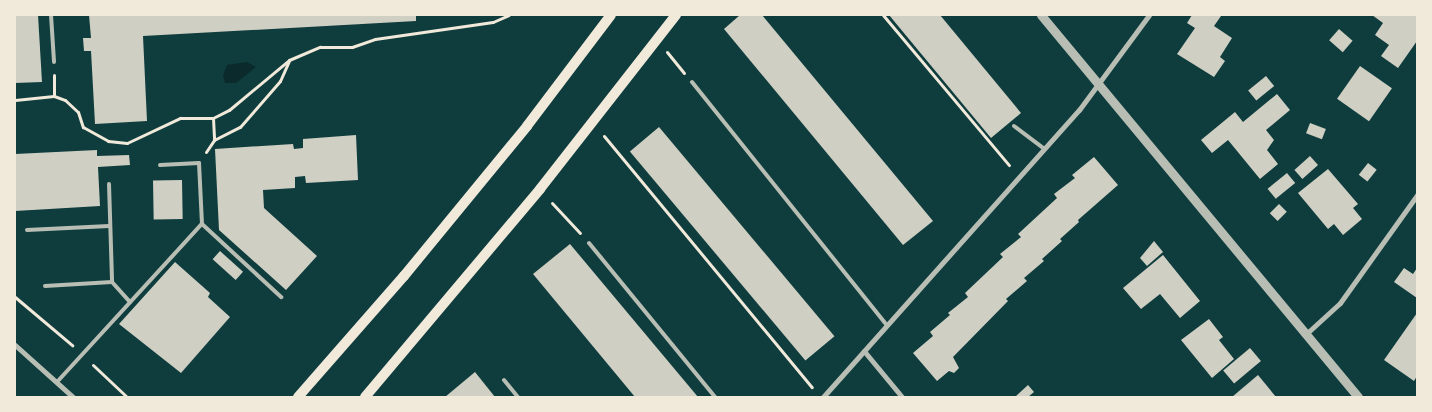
<!DOCTYPE html>
<style>
body{margin:0}
#map{position:relative;width:1432px;height:412px;overflow:hidden;background:#0f3d3e;font-family:Figtree,sans-serif}
div>[style]{position:absolute}
[style*='--x']{left:calc(var(--x)*1px);top:calc(var(--y)*1px);width:calc(var(--w)*1px);rotate:calc(var(--a)*1deg)}
.water>*{inset:0;background:#0a2a2b}
.building>*{inset:0;background:#cfcfc3;transform-origin:0 0}
.path>*{height:3px;margin:-1.5px;padding:0 1.5px;transform-origin:1.5px;border-radius:1.5px;background:#f1e9da}
.service>*{height:4px;margin:-2px;padding:0 2px;transform-origin:2px;border-radius:2px;background:#b8beb3}
.minor>*{height:5px;margin:-2.5px;padding:0 2.5px;transform-origin:2.5px;border-radius:2.5px;background:#b8beb3}
.tertiary>*{height:9px;margin:-4.5px;padding:0 4.5px;transform-origin:4.5px;border-radius:4.5px;background:#b8beb3}
.secondary>*{height:10px;margin:-5px;padding:0 5px;transform-origin:5px;border-radius:5px;background:#f1e9da}
span{translate:-50% -50%;white-space:nowrap;text-align:center;line-height:1.15;-webkit-text-stroke:5px #f1e9da;paint-order:stroke}
.frame{position:absolute;inset:0;border:16px solid #f1e9da;pointer-events:none}
</style>
<div id="map">
<div class="water">
<div style="clip-path:polygon(247px 62px,256px 67px,236px 83px,225px 83px,223px 75px,227px 65px)"></div>
</div>
<div class="building">
<div style="clip-path:polygon(15px 15px,38px 15px,42px 82px,15px 83px)"></div>
<div style="clip-path:polygon(89px 15px,416px 15px,416px 21px,143px 36px,147px 121px,95px 124px,91px 51px,84px 51px,83px 38px,91px 38px)"></div>
<div style="clip-path:polygon(740px 15px,762px 15px,933px 221px,903px 245px,724px 29px)"></div>
<div style="clip-path:polygon(889px 15px,940px 15px,1021px 113px,991px 138px)"></div>
<div style="clip-path:polygon(1192px 15px,1219px 15px,1221px 16px,1214px 26px,1232px 38px,1220px 57px,1225px 61px,1214px 77px,1177px 54px,1195px 28px,1187px 23px)"></div>
<div style="clip-path:polygon(1372px 15px,1417px 15px,1417px 41px,1398px 68px,1381px 56px,1389px 45px,1375px 35px,1383px 23px)"></div>
<div style="left:1339px;top:29px;width:18px;height:15px;rotate:41deg"></div>
<div style="left:1360px;top:66px;width:39px;height:40px;rotate:35deg"></div>
<div style="left:1266px;top:76px;width:13px;height:23px;rotate:51deg"></div>
<div style="clip-path:polygon(1277px 94px,1290px 110px,1266px 130px,1274px 140px,1267px 150px,1278px 164px,1260px 179px,1228px 140px,1212px 153px,1201px 140px,1235px 112px,1243px 122px)"></div>
<div style="left:1310px;top:123px;width:17px;height:11px;rotate:21deg"></div>
<div style="left:659px;top:127px;width:273px;height:38px;rotate:50deg"></div>
<div style="clip-path:polygon(356px 135px,358px 180px,306px 183px,305px 176px,295px 177px,295px 188px,263px 190px,264px 208px,317px 256px,286px 290px,219px 230px,215px 149px,293px 144px,294px 149px,303px 148px,303px 139px)"></div>
<div style="clip-path:polygon(97px 150px,97px 156px,129px 155px,130px 165px,98px 167px,100px 206px,15px 211px,15px 154px)"></div>
<div style="left:1310px;top:156px;width:12px;height:21px;rotate:48deg"></div>
<div style="clip-path:polygon(1094px 157px,1118px 185px,1078px 220px,1079px 222px,1060px 239px,1062px 241px,1042px 259px,1044px 261px,1024px 278px,1027px 281px,1006px 299px,1008px 301px,953px 357px,959px 368px,954px 373px,949px 371px,937px 381px,913px 353px,933px 336px,930px 332px,950px 315px,948px 313px,968px 297px,965px 293px,1003px 257px,1000px 254px,1021px 237px,1018px 234px,1057px 198px,1054px 194px,1075px 178px,1072px 175px)"></div>
<div style="left:1368px;top:163px;width:11px;height:15px;rotate:38deg"></div>
<div style="clip-path:polygon(1328px 169px,1358px 204px,1353px 208px,1362px 219px,1343px 235px,1334px 224px,1328px 229px,1298px 193px)"></div>
<div style="left:1287px;top:173px;width:13px;height:25px;rotate:51deg"></div>
<div style="left:182px;top:180px;width:39px;height:29px;rotate:89deg"></div>
<div style="left:1279px;top:204px;width:11px;height:13px;rotate:45deg"></div>
<div style="clip-path:polygon(1154px 241px,1163px 252px,1147px 266px,1140px 258px)"></div>
<div style="clip-path:polygon(570px 244px,698px 397px,635px 397px,533px 274px)"></div>
<div style="left:220px;top:251px;width:31px;height:11px;rotate:42deg"></div>
<div style="clip-path:polygon(1163px 255px,1200px 301px,1180px 318px,1160px 294px,1141px 309px,1123px 288px)"></div>
<div style="clip-path:polygon(175px 262px,210px 293px,208px 297px,230px 317px,181px 373px,119px 324px)"></div>
<div style="clip-path:polygon(1404px 268px,1413px 274px,1417px 268px,1417px 298px,1394px 282px)"></div>
<div style="clip-path:polygon(1417px 313px,1417px 376px,1414px 381px,1384px 360px)"></div>
<div style="clip-path:polygon(1209px 319px,1223px 337px,1219px 340px,1234px 359px,1212px 378px,1181px 340px)"></div>
<div style="left:1250px;top:348px;width:17px;height:35px;rotate:50deg"></div>
<div style="clip-path:polygon(475px 372px,495px 397px,445px 397px)"></div>
<div style="clip-path:polygon(1258px 375px,1276px 397px,1232px 397px)"></div>
<div style="clip-path:polygon(1028px 385px,1034px 392px,1028px 397px,1015px 397px)"></div>
</div>
<div class="path">
<div style="--x:883;--y:15;--w:196;--a:50"></div>
<div style="--x:667;--y:52;--w:27;--a:51"></div>
<div style="--x:54;--y:75;--w:21;--a:90"></div>
<div style="--x:15;--y:100;--w:39;--a:-6"></div>
<div style="--x:54;--y:96;--w:12;--a:20"></div>
<div style="--x:65;--y:100;--w:18;--a:43"></div>
<div style="--x:78;--y:112;--w:16;--a:72"></div>
<div style="--x:83;--y:127;--w:29;--a:29"></div>
<div style="--x:108;--y:141;--w:19;--a:6"></div>
<div style="--x:127;--y:143;--w:59;--a:-25.3"></div>
<div style="--x:180;--y:118;--w:33;--a:0"></div>
<div style="--x:213;--y:118;--w:18;--a:-27"></div>
<div style="--x:229;--y:110;--w:78;--a:-39.8"></div>
<div style="--x:289;--y:60;--w:34;--a:-23"></div>
<div style="--x:320;--y:47;--w:32;--a:0"></div>
<div style="--x:352;--y:47;--w:24;--a:-19"></div>
<div style="--x:375;--y:39;--w:119;--a:-8.2"></div>
<div style="--x:493;--y:22;--w:17;--a:-24"></div>
<div style="--x:213;--y:118;--w:22;--a:87"></div>
<div style="--x:604;--y:136;--w:326;--a:50.4"></div>
<div style="--x:206;--y:152;--w:14;--a:-56"></div>
<div style="--x:214;--y:140;--w:29;--a:-27"></div>
<div style="--x:240;--y:127;--w:61;--a:-49"></div>
<div style="--x:280;--y:81;--w:22;--a:-66"></div>
<div style="--x:552;--y:203;--w:41;--a:47"></div>
<div style="--x:15;--y:297;--w:75;--a:40.1"></div>
<div style="--x:93;--y:365;--w:47;--a:43.3"></div>
</div>
<div class="service">
<div style="--x:51;--y:15;--w:47;--a:86.3"></div>
<div style="--x:692;--y:82;--w:312;--a:51.3"></div>
<div style="--x:1014;--y:126;--w:38;--a:37"></div>
<div style="--x:109;--y:184;--w:98;--a:88.2"></div>
<div style="--x:112;--y:282;--w:27;--a:48"></div>
<div style="--x:202;--y:224;--w:108;--a:42.7"></div>
<div style="--x:27;--y:230;--w:82;--a:-2.8"></div>
<div style="--x:589;--y:243;--w:199;--a:50.7"></div>
<div style="--x:45;--y:286;--w:67;--a:-3.4"></div>
<div style="--x:504;--y:380;--w:22;--a:51"></div>
<div style="--x:57;--y:382;--w:214;--a:-47.5"></div>
<div style="--x:202;--y:224;--w:61;--a:-92.8"></div>
<div style="--x:199;--y:163;--w:39;--a:177"></div>
</div>
<div class="minor">
<div style="--x:1306;--y:334;--w:46;--a:-42.4"></div>
<div style="--x:1340;--y:303;--w:133;--a:-54.5"></div>
<div style="--x:15;--y:345;--w:78;--a:41.9"></div>
<div style="--x:864;--y:351;--w:60;--a:50.4"></div>
<div style="--x:823;--y:397;--w:385;--a:-48.3"></div>
<div style="--x:1079;--y:110;--w:118;--a:-53.6"></div>
</div>
<div class="tertiary">
<div style="--x:1041;--y:15;--w:496;--a:50.3"></div>
</div>
<div class="secondary">
<div style="--x:298;--y:397;--w:161;--a:-48.8"></div>
<div style="--x:404;--y:276;--w:194;--a:-50.6"></div>
<div style="--x:527;--y:126;--w:139;--a:-52.9"></div>
<div style="--x:365;--y:397;--w:272;--a:-49.9"></div>
<div style="--x:540;--y:189;--w:221;--a:-52"></div>
</div>
<div class="frame"></div>
</div>
